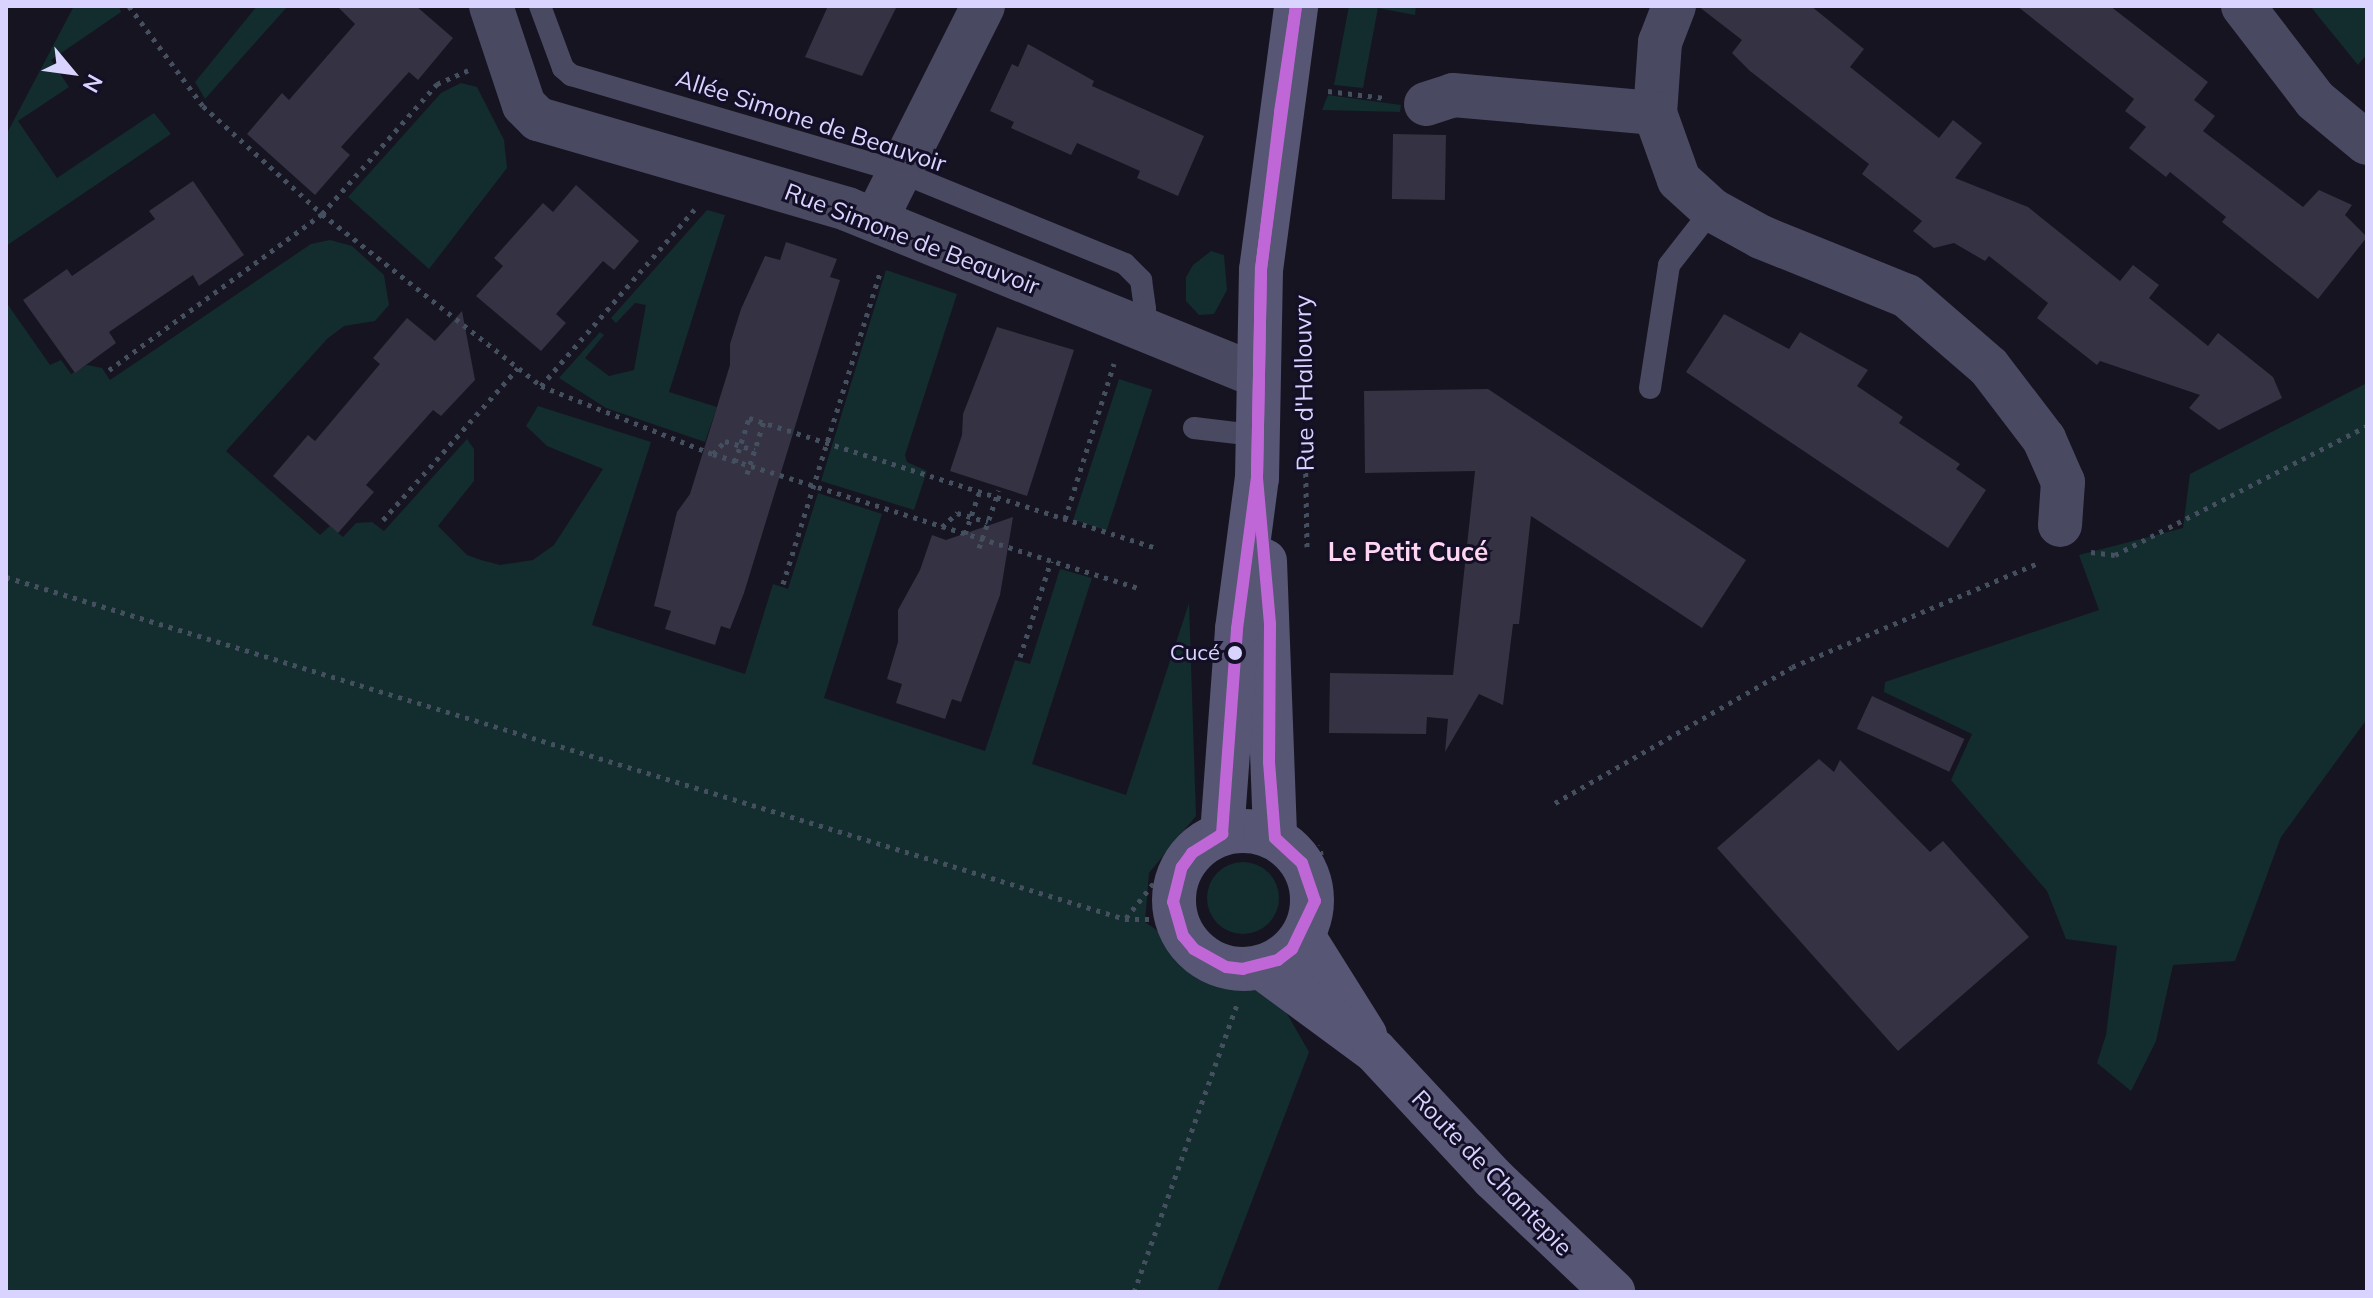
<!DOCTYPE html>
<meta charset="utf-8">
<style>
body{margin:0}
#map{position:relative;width:2373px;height:1298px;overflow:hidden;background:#161421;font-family:Mulish,sans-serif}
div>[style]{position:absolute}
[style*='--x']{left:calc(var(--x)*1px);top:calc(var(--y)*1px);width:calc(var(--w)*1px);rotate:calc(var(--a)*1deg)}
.green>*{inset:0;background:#132c2d;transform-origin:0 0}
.round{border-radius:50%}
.building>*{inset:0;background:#343243;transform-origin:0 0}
.path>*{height:5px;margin-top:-2.5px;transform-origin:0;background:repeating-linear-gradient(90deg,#44505f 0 4px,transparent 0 10px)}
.service>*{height:22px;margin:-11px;padding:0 11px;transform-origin:11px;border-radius:11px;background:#4a4962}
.minor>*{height:44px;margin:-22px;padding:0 22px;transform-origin:22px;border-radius:22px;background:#4a4962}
.tertiary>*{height:44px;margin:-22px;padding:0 22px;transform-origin:22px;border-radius:22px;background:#4a4962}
.secondary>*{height:44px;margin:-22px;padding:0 22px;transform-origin:22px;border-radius:22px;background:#575674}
.secondary>.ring{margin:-22px;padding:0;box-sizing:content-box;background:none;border:44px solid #575674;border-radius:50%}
.path-bridge>*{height:5px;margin-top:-2.5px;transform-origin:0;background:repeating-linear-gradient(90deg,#44505f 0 4px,transparent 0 10px)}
.bus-1>*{height:12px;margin:-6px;padding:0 6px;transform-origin:6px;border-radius:6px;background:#c067d7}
.dots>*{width:22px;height:22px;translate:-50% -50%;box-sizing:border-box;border:4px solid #130f26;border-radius:50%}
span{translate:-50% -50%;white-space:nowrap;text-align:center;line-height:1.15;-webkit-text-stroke:6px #130f26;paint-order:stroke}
.bus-label{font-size:22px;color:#d9d4ff}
.right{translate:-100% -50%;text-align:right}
.street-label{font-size:24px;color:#d9d4ff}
.neighbourhood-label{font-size:26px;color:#ffd6f0;font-weight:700}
.frame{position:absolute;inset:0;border:8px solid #d9d4ff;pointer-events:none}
.north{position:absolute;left:32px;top:32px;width:80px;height:80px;-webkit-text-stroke:6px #130f26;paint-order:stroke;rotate:119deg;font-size:22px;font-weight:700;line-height:32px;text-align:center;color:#d9d4ff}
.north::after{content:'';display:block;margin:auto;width:28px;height:36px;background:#d9d4ff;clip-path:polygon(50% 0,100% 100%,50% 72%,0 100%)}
</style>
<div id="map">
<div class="green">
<div style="clip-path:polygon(74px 6px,119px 6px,121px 12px,51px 60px,69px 87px,18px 121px,57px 178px,154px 113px,171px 134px,6px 246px,6px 135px)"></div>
<div style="clip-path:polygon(257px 6px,288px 6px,205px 99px,195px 82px)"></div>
<div style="clip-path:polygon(1349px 6px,1416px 6px,1415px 15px,1378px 8px,1363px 88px,1334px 85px)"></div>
<div style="clip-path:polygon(2310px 6px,2367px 8px,2367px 54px,2358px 65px)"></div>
<div style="clip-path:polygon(461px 83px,477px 87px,504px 140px,507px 168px,429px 269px,348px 197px,441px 93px)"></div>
<div style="clip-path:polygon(1328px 95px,1401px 105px,1400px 112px,1322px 110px)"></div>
<div style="clip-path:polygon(707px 210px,725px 215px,669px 392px,717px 407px,705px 442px,606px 408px,559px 378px,600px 332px,604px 335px,585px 358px,609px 376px,634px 370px,646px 305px,635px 303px,616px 323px,611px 318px)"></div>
<div style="clip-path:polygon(330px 240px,352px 246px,384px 275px,389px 305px,375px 321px,344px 326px,327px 339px,226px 451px,320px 535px,330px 526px,343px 537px,356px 523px,372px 522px,384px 531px,467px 439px,474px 449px,474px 481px,438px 526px,467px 555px,481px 560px,500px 565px,533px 560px,554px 545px,603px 469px,547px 446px,526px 426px,538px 406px,651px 442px,592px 625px,745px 674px,773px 584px,788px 589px,818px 493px,882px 514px,824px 698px,985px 751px,1015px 660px,1030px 664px,1060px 569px,1092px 578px,1032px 764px,1126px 795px,1189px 603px,1196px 816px,1149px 873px,1145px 922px,1218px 973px,1239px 977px,1282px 1005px,1309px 1052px,1217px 1292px,6px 1292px,6px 302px,50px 365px,61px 360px,71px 374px,87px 365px,102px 368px,110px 380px,311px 244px)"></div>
<div style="clip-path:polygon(1211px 251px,1224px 255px,1227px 290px,1214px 314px,1199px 315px,1186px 301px,1186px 277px,1193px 265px)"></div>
<div style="clip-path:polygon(886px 270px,957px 294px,905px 455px,907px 462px,927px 471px,914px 510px,821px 481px)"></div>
<div style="left:1119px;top:379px;width:35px;height:148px;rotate:18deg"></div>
<div style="clip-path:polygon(2367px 383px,2367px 719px,2281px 837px,2235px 961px,2173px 965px,2156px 1041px,2131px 1091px,2097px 1063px,2106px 1035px,2117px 946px,2066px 939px,2047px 891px,1951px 780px,1972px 734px,1884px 692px,1885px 682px,2099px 610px,2079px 555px,2183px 528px,2190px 474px)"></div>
<div class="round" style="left:1207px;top:862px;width:72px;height:72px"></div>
</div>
<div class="building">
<div style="clip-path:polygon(337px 6px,416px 6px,453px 38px,418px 80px,409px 72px,341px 147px,350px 155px,315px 195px,247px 134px,282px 93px,289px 100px,355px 24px)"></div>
<div style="clip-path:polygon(828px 6px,897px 6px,862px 76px,805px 57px)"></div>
<div style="clip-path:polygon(1698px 6px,1811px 6px,1864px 49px,1850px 67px,1939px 138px,1953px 120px,1982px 143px,1955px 178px,2028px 207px,2120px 281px,2133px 265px,2159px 285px,2149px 298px,2208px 346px,2218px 333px,2273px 377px,2282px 398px,2219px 430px,2189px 408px,2200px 395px,2100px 361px,2097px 365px,2037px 318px,2048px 303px,1989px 256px,1985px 261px,1954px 243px,1934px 248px,1913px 231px,1922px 221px,1862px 174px,1869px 164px,1750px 71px,1732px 53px,1742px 40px)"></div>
<div style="clip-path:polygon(2017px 6px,2110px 6px,2208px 82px,2194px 100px,2215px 116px,2203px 131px,2303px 207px,2319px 190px,2352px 205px,2345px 215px,2367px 237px,2318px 299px,2222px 222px,2226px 217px,2170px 172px,2166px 177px,2129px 148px,2146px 127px,2125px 111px,2134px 99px)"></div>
<div style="clip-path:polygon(1028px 44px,1094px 81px,1092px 86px,1204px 136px,1178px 196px,1137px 178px,1140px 171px,1077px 143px,1071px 155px,1011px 128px,1014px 122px,990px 111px,1012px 64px,1018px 67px)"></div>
<div style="left:1393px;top:134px;width:53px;height:65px;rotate:1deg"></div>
<div style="clip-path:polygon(193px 181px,244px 255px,199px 286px,193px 275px,109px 332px,116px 343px,75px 373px,23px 300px,67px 269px,72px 276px,155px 219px,149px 211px)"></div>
<div style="clip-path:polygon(576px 185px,639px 241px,614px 270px,603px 261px,556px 314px,566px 323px,541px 351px,476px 296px,503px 266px,494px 258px,543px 203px,553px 212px)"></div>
<div style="clip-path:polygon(786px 242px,837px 259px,830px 277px,840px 280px,744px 593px,730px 629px,721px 626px,715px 645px,665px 629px,671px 611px,654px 606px,677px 512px,690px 494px,730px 365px,730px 344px,741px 309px,765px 256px,780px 260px)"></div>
<div style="clip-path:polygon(462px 311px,475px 380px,441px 416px,433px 410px,366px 485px,374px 492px,338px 533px,273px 476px,308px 435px,315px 441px,380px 364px,373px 358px,407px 318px,435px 341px)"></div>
<div style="clip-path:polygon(1724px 314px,1789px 349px,1800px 332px,1868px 370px,1857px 386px,1903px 417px,1899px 423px,1960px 464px,1956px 469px,1986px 490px,1948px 548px,1686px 372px)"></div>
<div style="clip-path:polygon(997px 327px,1074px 350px,1027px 496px,950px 471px,962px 435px,963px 414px)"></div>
<div style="clip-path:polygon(1488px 389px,1746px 560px,1702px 628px,1531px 516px,1519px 624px,1513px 624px,1503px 705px,1479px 694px,1445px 752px,1448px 719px,1427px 717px,1426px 734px,1329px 733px,1330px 673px,1453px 675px,1475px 471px,1365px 473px,1364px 391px)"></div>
<div style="clip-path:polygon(1013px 517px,1000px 595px,961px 702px,952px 699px,945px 719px,896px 703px,902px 684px,887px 679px,898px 642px,898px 610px,920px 570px,932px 535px,946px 540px)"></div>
<div style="left:1872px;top:696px;width:102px;height:36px;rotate:25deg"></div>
<div style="clip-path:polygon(1819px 759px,1834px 772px,1840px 760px,1930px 852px,1943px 841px,2029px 937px,1898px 1051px,1717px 848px)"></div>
</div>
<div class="path">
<div style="--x:129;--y:6;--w:124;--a:53.5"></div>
<div style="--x:203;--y:106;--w:161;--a:42.2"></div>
<div style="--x:322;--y:214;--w:174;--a:-48.5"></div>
<div style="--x:437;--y:84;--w:34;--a:-24"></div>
<div style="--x:1328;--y:91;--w:57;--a:7"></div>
<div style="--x:109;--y:370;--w:264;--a:-36.2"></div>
<div style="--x:322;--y:214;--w:278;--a:38.1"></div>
<div style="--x:541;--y:386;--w:185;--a:21.6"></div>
<div style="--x:713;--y:454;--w:448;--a:17.5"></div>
<div style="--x:541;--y:386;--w:235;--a:-49"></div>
<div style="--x:1305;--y:433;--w:114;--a:89"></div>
<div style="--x:713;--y:454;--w:18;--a:-47"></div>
<div style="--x:725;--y:441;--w:31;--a:17"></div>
<div style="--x:735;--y:462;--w:46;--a:-72.3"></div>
<div style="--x:749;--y:418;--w:425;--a:17.7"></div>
<div style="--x:1065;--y:519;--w:163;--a:-72.5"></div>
<div style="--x:383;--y:520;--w:203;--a:-48.4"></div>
<div style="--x:942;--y:527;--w:21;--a:-43"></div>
<div style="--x:957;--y:513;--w:32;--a:16"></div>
<div style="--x:965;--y:534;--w:43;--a:-71.1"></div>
<div style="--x:2091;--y:552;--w:24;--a:7"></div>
<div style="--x:2115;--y:555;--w:283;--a:-27.1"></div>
<div style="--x:6;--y:577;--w:1170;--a:16.99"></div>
<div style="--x:1125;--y:919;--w:51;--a:0"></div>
<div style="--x:783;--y:584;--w:329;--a:-72.7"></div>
<div style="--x:1020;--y:657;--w:101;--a:-72.1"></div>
<div style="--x:1555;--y:803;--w:273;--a:-29.8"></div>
<div style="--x:1792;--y:667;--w:269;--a:-22.9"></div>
<div style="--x:1310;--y:881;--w:28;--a:-67"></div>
<div style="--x:1321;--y:855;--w:10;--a:-96"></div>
<div style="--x:1126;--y:918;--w:90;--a:-51.7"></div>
<div style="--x:1134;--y:1292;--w:308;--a:-70.3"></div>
</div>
<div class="service">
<div style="--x:540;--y:6;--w:66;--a:69.6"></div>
<div style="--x:563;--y:68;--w:11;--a:41"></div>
<div style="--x:571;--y:75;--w:343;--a:16.4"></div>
<div style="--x:900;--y:172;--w:243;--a:22.2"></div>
<div style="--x:1125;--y:264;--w:23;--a:45"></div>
<div style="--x:1141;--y:280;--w:29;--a:82"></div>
<div style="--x:1145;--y:309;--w:20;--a:110"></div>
<div style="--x:1650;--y:388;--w:124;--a:-81.2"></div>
<div style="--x:1669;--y:265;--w:70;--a:-52"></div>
<div style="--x:1194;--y:428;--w:50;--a:6.8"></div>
<div style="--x:1244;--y:434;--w:20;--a:-45"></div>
</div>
<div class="minor">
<div style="--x:1674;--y:6;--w:39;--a:111"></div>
<div style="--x:1660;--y:42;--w:71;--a:94"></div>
<div style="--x:1655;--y:113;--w:71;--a:70.3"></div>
<div style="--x:1679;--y:180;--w:45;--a:42.3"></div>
<div style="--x:1712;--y:210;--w:56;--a:28.9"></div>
<div style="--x:1761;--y:237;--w:157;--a:22"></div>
<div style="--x:1907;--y:296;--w:108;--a:40.9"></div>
<div style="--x:1989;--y:367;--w:91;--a:52.6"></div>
<div style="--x:2044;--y:439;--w:47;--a:66.2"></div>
<div style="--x:2063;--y:482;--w:43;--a:94"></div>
<div style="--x:2243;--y:6;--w:118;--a:52.5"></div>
<div style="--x:2315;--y:100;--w:67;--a:39.6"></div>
<div style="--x:1426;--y:104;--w:28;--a:-18"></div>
<div style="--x:1453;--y:95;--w:203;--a:5.1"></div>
<div style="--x:876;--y:219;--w:238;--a:-63.3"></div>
</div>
<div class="tertiary">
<div style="--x:491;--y:6;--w:104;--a:71.6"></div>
<div style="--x:524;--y:105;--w:20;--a:45"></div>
<div style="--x:538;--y:119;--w:322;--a:16.2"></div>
<div style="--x:847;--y:209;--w:444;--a:22.1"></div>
</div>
<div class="secondary">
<div style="--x:1265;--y:561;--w:277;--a:87.9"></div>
<div class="ring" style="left:1174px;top:831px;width:94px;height:94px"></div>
<div style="--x:1222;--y:834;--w:206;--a:-85.8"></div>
<div style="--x:1237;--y:629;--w:152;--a:-82.5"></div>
<div style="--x:1257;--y:478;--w:208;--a:-88.9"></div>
<div style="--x:1261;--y:270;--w:266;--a:-82.4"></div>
<div style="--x:1303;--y:936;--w:117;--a:57.9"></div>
<div style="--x:1261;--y:967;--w:142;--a:36.4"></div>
<div style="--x:1375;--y:1051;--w:173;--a:47.1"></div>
<div style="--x:1493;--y:1178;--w:166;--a:43.5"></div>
</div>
<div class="path-bridge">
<div style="--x:747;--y:474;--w:59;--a:-72.2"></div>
<div style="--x:979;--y:548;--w:61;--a:-71"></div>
</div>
<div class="bus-1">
<div style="--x:1296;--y:6;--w:266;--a:97.6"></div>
<div style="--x:1261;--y:270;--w:159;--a:-83.1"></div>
<div style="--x:1280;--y:112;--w:107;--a:-81.4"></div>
<div style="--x:1257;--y:478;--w:146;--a:84.9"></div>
<div style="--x:1270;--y:623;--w:139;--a:90.4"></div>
<div style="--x:1269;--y:762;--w:76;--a:85.5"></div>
<div style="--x:1275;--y:838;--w:37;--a:43"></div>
<div style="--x:1302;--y:863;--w:40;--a:71.1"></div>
<div style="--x:1315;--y:901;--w:53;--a:115.6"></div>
<div style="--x:1292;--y:949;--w:18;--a:142"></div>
<div style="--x:1278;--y:960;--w:36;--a:166"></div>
<div style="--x:1243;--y:969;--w:17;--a:-173"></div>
<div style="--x:1226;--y:967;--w:37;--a:-151"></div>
<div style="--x:1194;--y:949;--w:17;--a:-130"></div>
<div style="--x:1183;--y:936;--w:35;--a:-106"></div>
<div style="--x:1173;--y:902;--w:36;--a:-76"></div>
<div style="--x:1182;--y:867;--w:17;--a:-54"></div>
<div style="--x:1192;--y:853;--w:36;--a:-32"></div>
<div style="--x:1222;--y:834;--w:206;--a:-85.8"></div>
<div style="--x:1237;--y:629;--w:152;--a:-82.5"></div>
<div style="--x:1257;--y:478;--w:208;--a:-88.9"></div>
<div style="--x:1257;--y:478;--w:208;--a:-88.9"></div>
</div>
<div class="dots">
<div style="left:1235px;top:653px;background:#d9d4ff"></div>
</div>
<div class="bus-label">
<span class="right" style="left:1220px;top:653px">Cucé</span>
</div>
<div class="street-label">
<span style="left:811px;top:121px;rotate:18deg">Allée Simone de Beauvoir</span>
<span style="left:912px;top:239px;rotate:21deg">Rue Simone de Beauvoir</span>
<span style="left:1304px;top:383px;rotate:-91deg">Rue d'Hallouvry</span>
<span style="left:1492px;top:1173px;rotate:46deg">Route de Chantepie</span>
</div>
<div class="neighbourhood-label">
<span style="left:1408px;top:552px">Le Petit Cucé</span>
</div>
<div class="frame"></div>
<div class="north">N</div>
</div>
